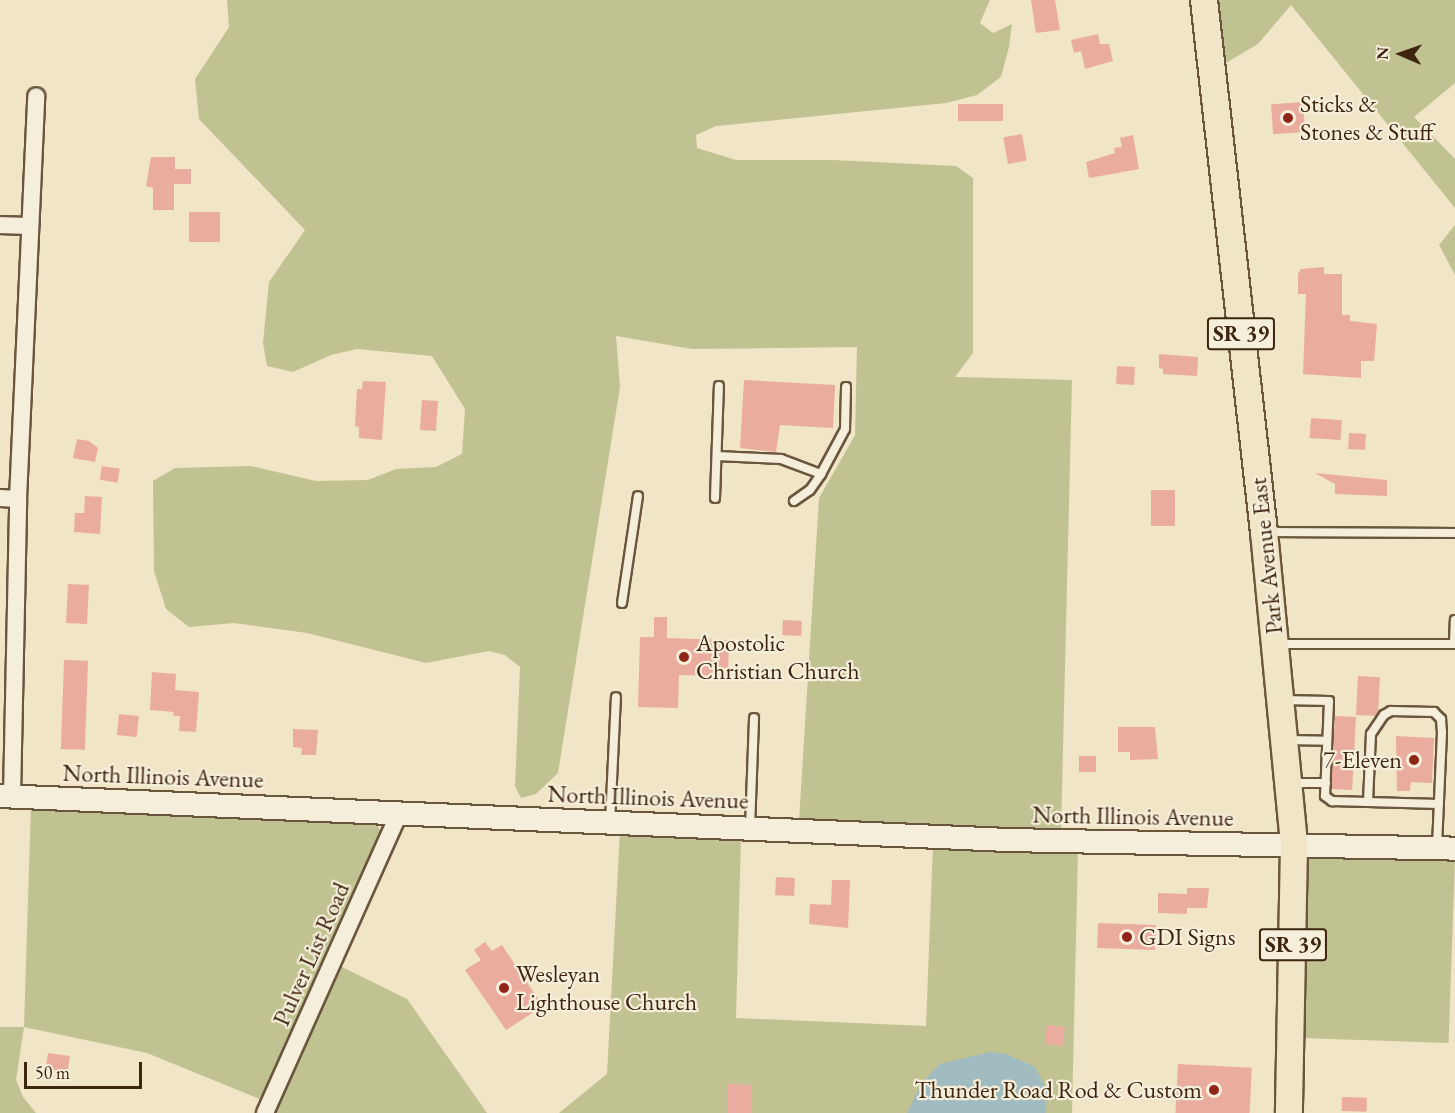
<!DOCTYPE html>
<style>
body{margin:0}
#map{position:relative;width:1455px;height:1113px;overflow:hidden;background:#f0e5c7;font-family:"EB Garamond",serif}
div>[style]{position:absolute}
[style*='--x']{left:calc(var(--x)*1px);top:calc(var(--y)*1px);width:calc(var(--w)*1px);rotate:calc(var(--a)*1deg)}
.green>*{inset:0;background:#c1c291;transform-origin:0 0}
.water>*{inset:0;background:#a0bcc0}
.building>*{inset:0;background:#eaac9e;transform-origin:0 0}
.roads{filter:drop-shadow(2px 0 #6a563c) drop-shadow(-2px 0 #6a563c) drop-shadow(0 2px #6a563c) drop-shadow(0 -2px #6a563c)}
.lane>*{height:8px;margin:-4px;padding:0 4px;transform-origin:4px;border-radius:4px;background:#f5eedb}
.street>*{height:16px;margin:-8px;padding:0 8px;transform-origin:8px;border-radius:8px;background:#f5eedb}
.secondary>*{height:22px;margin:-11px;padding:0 11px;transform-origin:11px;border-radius:11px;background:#f5eedb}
.primary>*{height:26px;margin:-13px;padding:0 13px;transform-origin:13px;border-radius:13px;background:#f0e5c7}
.dots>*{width:16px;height:16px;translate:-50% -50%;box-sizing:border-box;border:3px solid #f5eedb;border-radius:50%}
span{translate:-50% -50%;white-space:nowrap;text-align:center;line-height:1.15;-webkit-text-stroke:4.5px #f5eedb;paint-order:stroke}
.shield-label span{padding:2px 4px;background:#f5eedb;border:2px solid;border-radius:4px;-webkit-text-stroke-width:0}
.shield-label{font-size:22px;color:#3e260e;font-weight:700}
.poi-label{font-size:24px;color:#3e260e}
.left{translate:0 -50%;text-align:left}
.right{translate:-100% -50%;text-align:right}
.street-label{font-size:24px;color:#3e260e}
.north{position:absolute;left:1371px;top:24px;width:60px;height:60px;-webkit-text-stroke:4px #f5eedb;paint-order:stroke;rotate:272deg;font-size:16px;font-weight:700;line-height:24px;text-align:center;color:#3e260e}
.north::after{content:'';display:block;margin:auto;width:21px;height:27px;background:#3e260e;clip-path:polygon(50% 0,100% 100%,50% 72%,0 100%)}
.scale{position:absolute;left:24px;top:1062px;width:118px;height:27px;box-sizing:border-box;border:3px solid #3e260e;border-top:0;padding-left:8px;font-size:18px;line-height:21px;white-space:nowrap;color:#3e260e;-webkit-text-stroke:4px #f5eedb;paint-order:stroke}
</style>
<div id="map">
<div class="green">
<div style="clip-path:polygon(227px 0,990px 0,980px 23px,993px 33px,1012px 24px,1009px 47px,1001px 77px,977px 95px,946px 103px,716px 126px,696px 135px,697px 148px,736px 160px,833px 160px,956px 166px,973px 178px,973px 353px,955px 377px,1072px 380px,1061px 832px,799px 821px,819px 498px,855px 435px,857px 347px,692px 349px,616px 336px,620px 387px,558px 773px,536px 794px,521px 798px,515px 786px,520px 667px,505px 655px,489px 651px,426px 663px,307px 633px,234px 623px,189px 627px,166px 609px,154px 571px,153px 481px,175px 468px,251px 466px,316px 481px,368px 480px,396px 469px,436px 467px,462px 454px,465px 409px,432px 356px,357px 349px,331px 355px,293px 372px,267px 366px,263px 343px,269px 282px,305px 230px,199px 119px,195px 79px,229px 27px)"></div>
<div style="clip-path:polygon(1213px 0,1455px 0,1455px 83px,1414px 117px,1455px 159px,1455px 208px,1291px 5px,1258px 44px,1219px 67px)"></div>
<div style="clip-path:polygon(1455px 225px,1455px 275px,1439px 245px)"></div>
<div style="clip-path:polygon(31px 805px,374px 821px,379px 828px,381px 837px,262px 1100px,147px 1053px,24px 1027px,16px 1080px,23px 1097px,36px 1113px,0 1113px,0 1027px,24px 1027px)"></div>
<div style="clip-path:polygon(620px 831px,741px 837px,736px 1018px,926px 1026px,933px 844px,1078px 849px,1072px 1113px,559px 1113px,607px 1074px)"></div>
<div style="left:1308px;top:856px;width:147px;height:182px;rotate:2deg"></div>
<div style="clip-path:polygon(340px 966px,407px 999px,487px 1113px,273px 1113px)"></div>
</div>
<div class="water">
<div style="clip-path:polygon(990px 1052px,1006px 1054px,1035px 1067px,1047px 1090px,1046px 1113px,907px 1113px,921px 1084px,940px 1064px)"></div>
</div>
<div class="building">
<div style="clip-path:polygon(1031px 0,1055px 0,1060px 30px,1036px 33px)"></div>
<div style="clip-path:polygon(1098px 34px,1100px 44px,1109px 44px,1113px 61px,1085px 69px,1081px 51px,1074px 53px,1071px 40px)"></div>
<div style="left:1303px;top:102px;width:30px;height:32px;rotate:86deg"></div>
<div style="left:1003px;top:104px;width:17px;height:45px;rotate:90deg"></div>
<div style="left:1022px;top:134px;width:27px;height:19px;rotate:80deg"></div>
<div style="clip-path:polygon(1133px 135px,1139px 169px,1089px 178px,1086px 162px,1115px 153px,1114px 148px,1122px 147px,1120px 138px)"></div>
<div style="clip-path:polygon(151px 157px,175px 157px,175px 169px,191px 169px,191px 184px,174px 184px,174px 210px,153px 210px,153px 188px,146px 186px)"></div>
<div style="left:189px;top:212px;width:31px;height:30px"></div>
<div style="clip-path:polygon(1324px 267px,1324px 274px,1342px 274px,1342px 315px,1350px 315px,1350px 321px,1377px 324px,1374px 361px,1361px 361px,1361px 378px,1303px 374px,1306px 294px,1298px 294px,1298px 274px,1301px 269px)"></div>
<div style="clip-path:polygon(1159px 354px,1198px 357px,1197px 376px,1163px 374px,1163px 369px,1159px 368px)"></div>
<div style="left:1117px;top:366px;width:18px;height:18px;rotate:3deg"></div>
<div style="clip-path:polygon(744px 380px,835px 385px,833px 428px,780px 425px,776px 452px,740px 448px)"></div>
<div style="clip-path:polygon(363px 381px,386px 382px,382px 440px,359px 438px,359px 427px,355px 426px,357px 389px,362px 389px)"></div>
<div style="left:422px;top:400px;width:16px;height:30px;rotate:4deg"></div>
<div style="left:1311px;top:418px;width:31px;height:20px;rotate:4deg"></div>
<div style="left:1349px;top:433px;width:17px;height:16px;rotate:3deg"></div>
<div style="clip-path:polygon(77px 439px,89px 441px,98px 448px,95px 462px,73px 458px)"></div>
<div style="left:102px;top:466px;width:18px;height:14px;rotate:9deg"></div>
<div style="clip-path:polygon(1315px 473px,1387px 480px,1387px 496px,1335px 494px,1335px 484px)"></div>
<div style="left:1151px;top:490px;width:24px;height:36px"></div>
<div style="clip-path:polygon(85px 496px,102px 497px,100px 534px,74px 532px,75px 513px,84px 513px)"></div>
<div style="left:68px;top:584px;width:21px;height:39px;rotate:3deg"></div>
<div style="clip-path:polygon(654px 617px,667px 617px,667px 638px,729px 640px,728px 676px,679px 675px,678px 708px,638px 707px,640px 637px,654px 637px)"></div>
<div style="left:783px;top:620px;width:19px;height:15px;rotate:3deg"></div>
<div style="left:64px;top:660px;width:24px;height:89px;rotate:2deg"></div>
<div style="clip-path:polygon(152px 672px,176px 674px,175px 690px,199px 692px,196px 732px,179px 731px,180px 716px,173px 716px,174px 712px,150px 710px)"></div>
<div style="left:1358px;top:676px;width:22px;height:39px;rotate:3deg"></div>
<div style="left:119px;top:714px;width:20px;height:21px;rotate:6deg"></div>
<div style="left:1335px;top:716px;width:21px;height:73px;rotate:3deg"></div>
<div style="clip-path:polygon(1118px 727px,1155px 727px,1158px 759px,1130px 760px,1130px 752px,1118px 752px)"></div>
<div style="clip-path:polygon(293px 729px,318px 730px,316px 755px,301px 755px,302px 748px,293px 747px)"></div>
<div style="clip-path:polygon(1396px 736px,1434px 738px,1432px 783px,1411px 782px,1410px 791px,1397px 791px)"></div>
<div style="left:1079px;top:756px;width:17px;height:16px"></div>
<div style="left:776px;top:877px;width:19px;height:18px;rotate:3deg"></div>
<div style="clip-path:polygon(832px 880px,850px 880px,848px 928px,809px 924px,810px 904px,831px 905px)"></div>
<div style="clip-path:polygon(1187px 888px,1209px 888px,1207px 908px,1187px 908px,1187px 914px,1158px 913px,1158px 893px,1187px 894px)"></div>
<div style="left:1098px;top:923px;width:58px;height:25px;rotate:2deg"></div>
<div style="clip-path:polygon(485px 942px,492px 951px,502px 945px,543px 1006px,506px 1030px,465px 970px,481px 960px,474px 950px)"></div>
<div style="left:1047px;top:1025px;width:18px;height:19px;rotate:6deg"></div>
<div style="left:48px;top:1053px;width:22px;height:16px;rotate:8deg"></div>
<div style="left:1178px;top:1064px;width:74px;height:49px;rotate:3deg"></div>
<div style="left:728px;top:1084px;width:24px;height:29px;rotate:2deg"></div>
<div style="left:1342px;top:1097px;width:25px;height:14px;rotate:2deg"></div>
</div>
<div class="roads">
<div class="lane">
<div style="--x:717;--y:456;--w:64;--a:2.7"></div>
<div style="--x:781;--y:459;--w:43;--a:20.6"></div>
<div style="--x:715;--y:498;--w:112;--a:-88"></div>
<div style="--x:794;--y:501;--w:19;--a:-35"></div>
<div style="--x:810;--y:490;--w:19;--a:-55"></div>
<div style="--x:821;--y:474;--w:51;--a:-61.9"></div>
<div style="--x:845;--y:429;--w:42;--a:-88.6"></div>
<div style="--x:1268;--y:532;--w:187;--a:0.3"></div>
<div style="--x:622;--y:603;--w:108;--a:-81.5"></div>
<div style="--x:1279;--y:644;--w:176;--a:0"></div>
<div style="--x:1454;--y:644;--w:24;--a:-88"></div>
<div style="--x:1282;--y:700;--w:47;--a:1.2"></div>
<div style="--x:1329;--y:701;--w:95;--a:92.4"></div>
<div style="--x:1325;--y:796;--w:9;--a:36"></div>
<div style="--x:1332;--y:801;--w:107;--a:1.6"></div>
<div style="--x:1288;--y:740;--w:39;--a:1"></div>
<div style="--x:1292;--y:783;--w:34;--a:0"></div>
<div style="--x:1368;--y:802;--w:68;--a:-87.5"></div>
<div style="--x:1371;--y:734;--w:23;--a:-56"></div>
<div style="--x:1384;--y:715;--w:8;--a:-30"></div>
<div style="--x:1391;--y:711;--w:43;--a:1.3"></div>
<div style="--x:1434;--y:712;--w:10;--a:45"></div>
<div style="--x:1441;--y:719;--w:13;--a:86"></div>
<div style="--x:1442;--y:732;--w:115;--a:92.5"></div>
<div style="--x:610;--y:823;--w:126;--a:-87.3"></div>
<div style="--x:750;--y:828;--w:110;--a:-87.9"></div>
</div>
<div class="street">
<div style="--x:0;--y:225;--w:29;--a:2"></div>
<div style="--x:0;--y:498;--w:18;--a:3"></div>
<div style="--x:12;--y:796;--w:297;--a:-88.8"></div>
<div style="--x:18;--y:499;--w:403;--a:-87.4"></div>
<div style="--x:265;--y:1113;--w:328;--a:-65.9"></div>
</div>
<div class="secondary">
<div style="--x:0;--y:796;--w:1007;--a:2.5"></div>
<div style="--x:1006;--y:840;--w:449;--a:1.1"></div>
</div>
<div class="primary">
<div style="--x:1204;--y:0;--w:535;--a:83.57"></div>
<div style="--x:1264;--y:532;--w:315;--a:84.5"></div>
<div style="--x:1294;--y:846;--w:267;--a:91.1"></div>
</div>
</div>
<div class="dots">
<div style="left:1288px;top:118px;background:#8f2418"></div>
<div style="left:684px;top:657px;background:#8f2418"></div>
<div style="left:1414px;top:760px;background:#8f2418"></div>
<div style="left:1127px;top:937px;background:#8f2418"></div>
<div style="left:504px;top:988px;background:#8f2418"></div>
<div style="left:1214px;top:1090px;background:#8f2418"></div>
</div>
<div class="shield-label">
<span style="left:1241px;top:334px">SR 39</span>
<span style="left:1293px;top:945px">SR 39</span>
</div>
<div class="poi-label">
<span class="left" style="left:1300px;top:118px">Sticks &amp;<br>Stones &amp; Stuff</span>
<span class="left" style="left:696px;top:657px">Apostolic<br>Christian Church</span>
<span class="right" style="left:1402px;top:760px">7-Eleven</span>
<span class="left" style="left:1139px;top:937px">GDI Signs</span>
<span class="left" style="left:516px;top:988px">Wesleyan<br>Lighthouse Church</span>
<span class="right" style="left:1202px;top:1090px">Thunder Road Rod &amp; Custom</span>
</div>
<div class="street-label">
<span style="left:1266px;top:556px;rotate:-96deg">Park Avenue East</span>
<span style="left:163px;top:776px;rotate:2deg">North Illinois Avenue</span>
<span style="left:648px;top:797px;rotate:2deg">North Illinois Avenue</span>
<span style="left:1133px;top:816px;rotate:1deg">North Illinois Avenue</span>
<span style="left:311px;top:954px;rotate:-66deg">Pulver List Road</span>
</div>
<div class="north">N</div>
<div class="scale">50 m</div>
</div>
